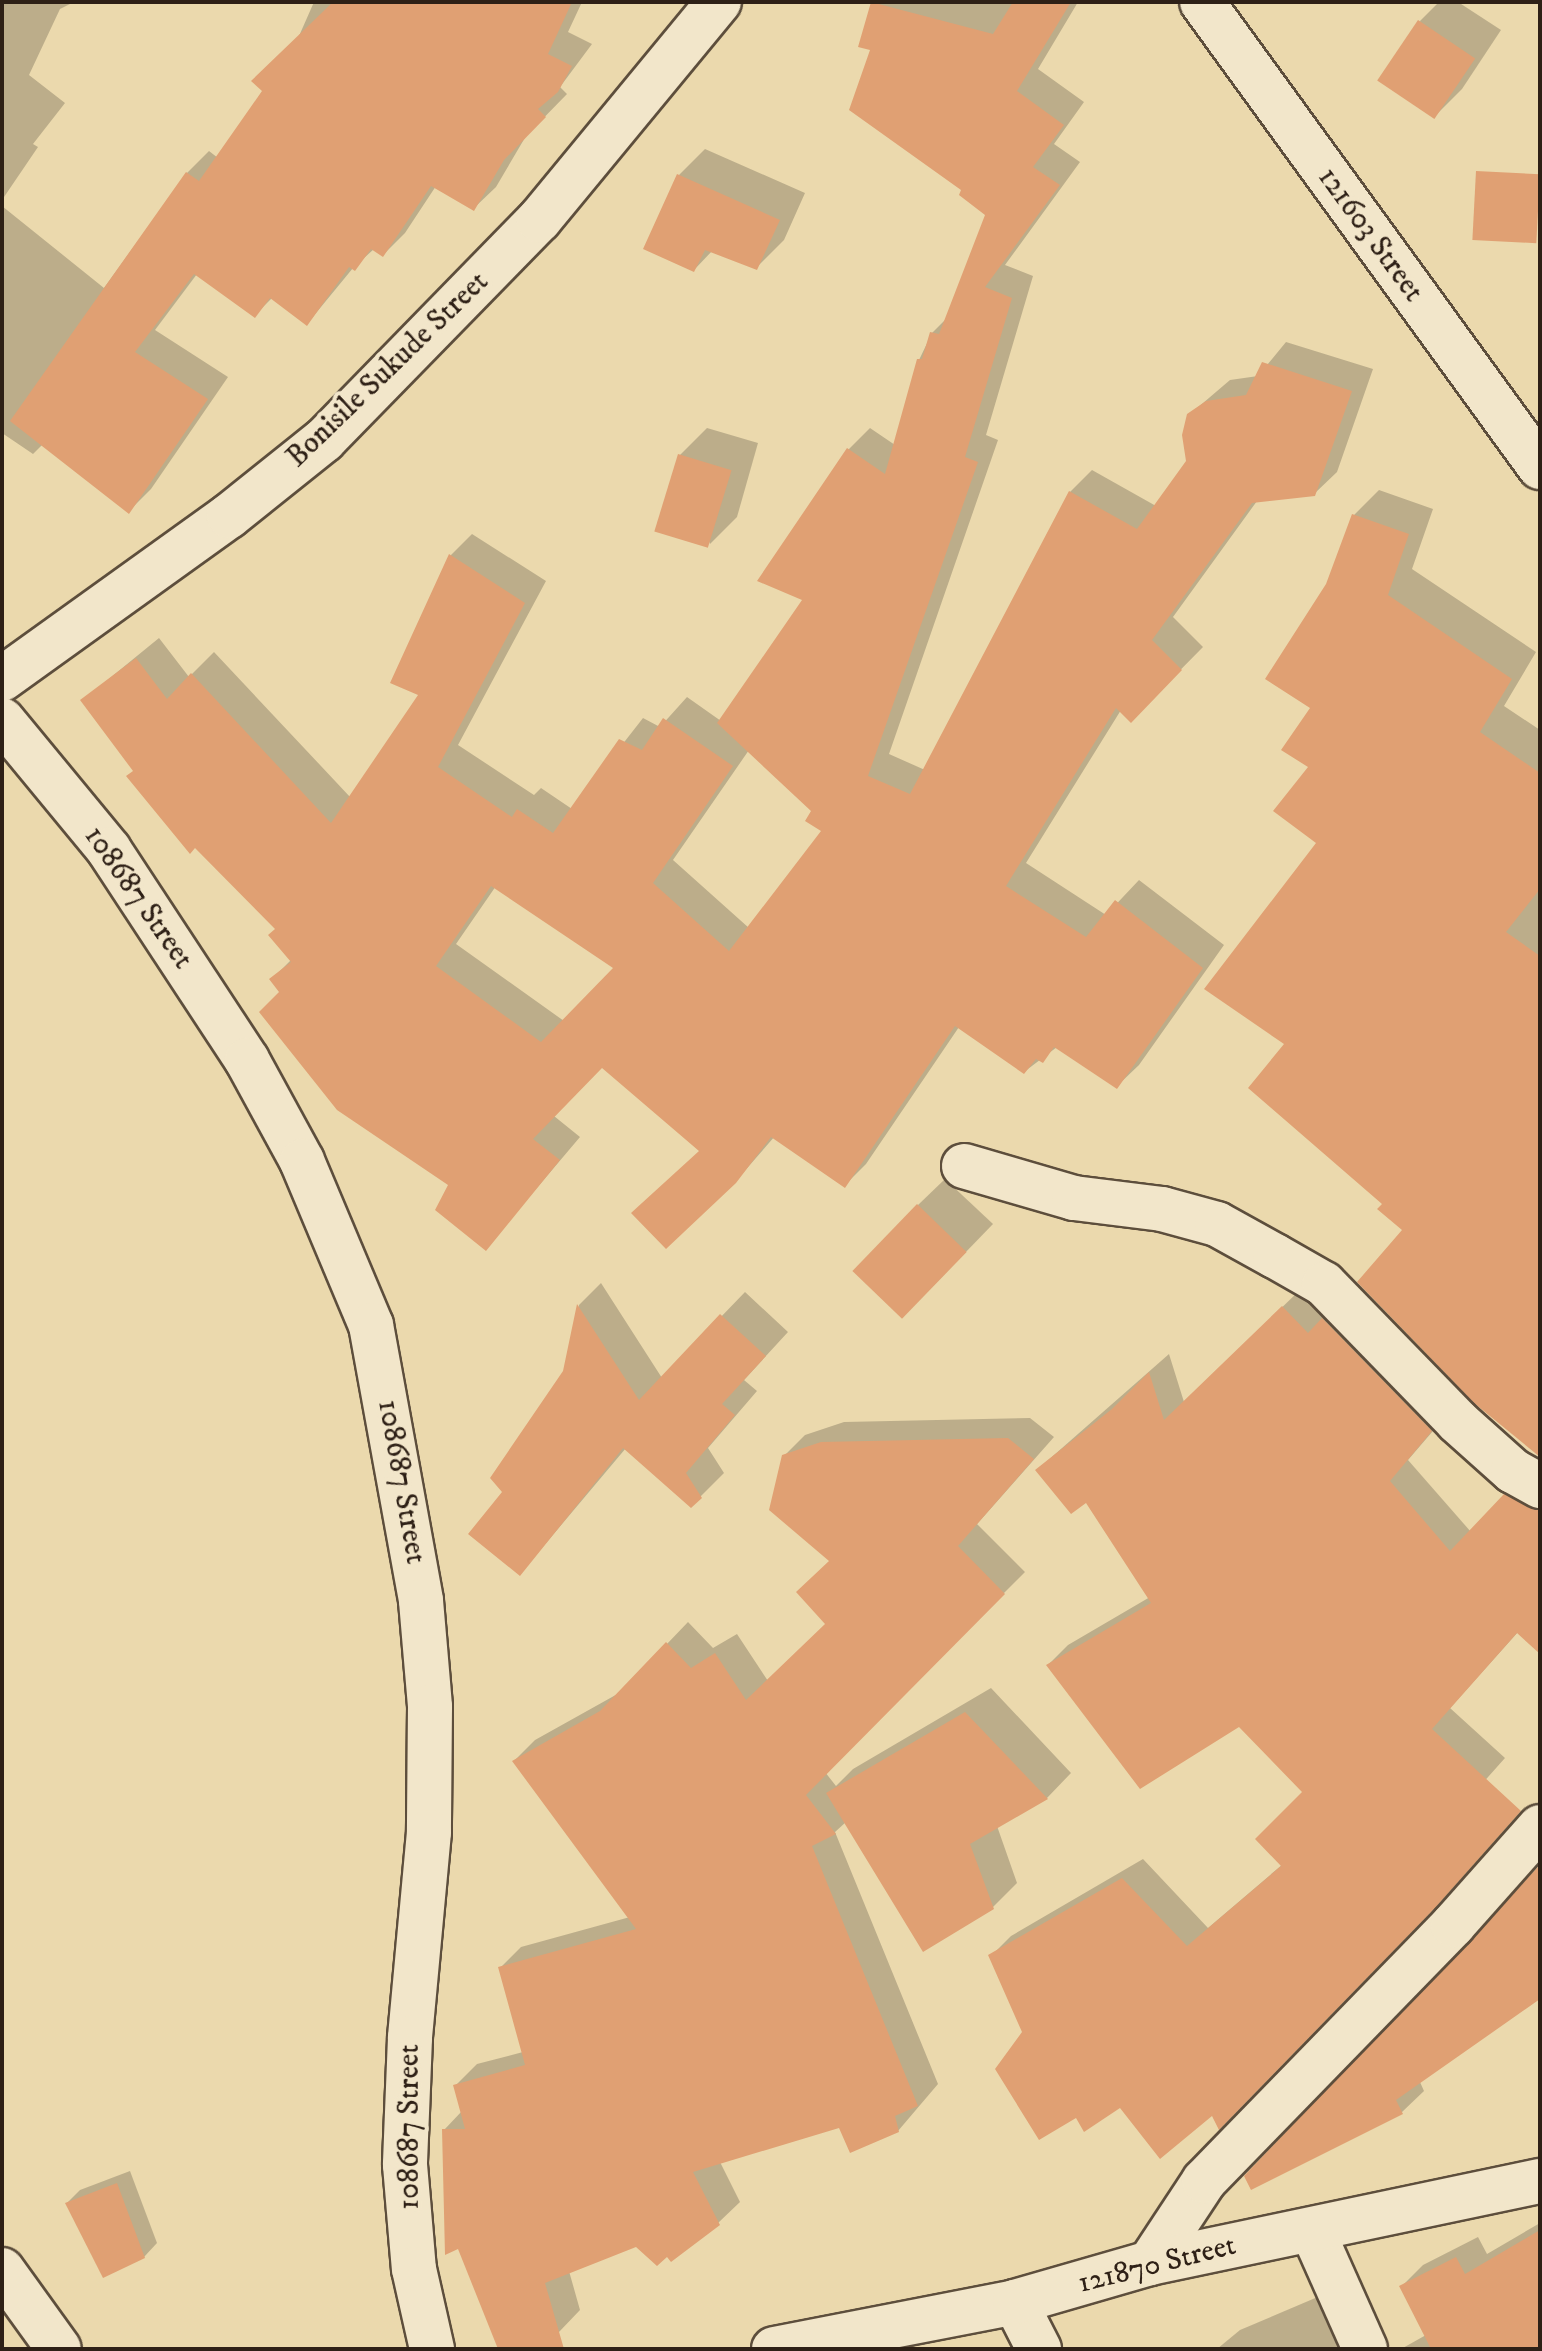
<!DOCTYPE html>
<style>
body{margin:0}
#map{position:relative;width:1542px;height:2351px;overflow:hidden;background:#ebd9ad;font-family:"IM FELL DW Pica",serif}
div>[style]{position:absolute}
[style*='--x']{left:calc(var(--x)*1px);top:calc(var(--y)*1px);width:calc(var(--w)*1px);rotate:calc(var(--a)*1deg)}
.shadow>*{inset:0;background:#0003}
.building>*{inset:0;background:#e0a073;transform-origin:0 0}
.roads{filter:drop-shadow(2px 0 #5d4e3c) drop-shadow(-2px 0 #5d4e3c) drop-shadow(0 2px #5d4e3c) drop-shadow(0 -2px #5d4e3c)}
.street>*{height:44px;margin:-22px;padding:0 22px;transform-origin:22px;border-radius:22px;background:#f2e6ca}
span{translate:-50% -50%;white-space:nowrap;text-align:center;line-height:1.15;-webkit-text-stroke:8px #f2e6ca;paint-order:stroke}
.street-label{font-size:30px;color:#2e2016}
.frame{position:absolute;inset:0;border:4px solid #2e2016;pointer-events:none}
</style>
<div id="map">
<div class="shadow">
<div style="clip-path:polygon(2px 2px,74px 2px,60px 9px,29px 75px,65px 103px,33px 144px,38px 147px,2px 200px)"></div>
<div style="clip-path:polygon(314px 2px,582px 2px,568px 32px,592px 44px,560px 87px,567px 94px,526px 136px,496px 187px,474px 208px,436px 186px,405px 233px,383px 255px,374px 249px,353px 268px,307px 324px,272px 298px,255px 315px,197px 274px,155px 330px,228px 377px,151px 489px,129px 511px,43px 444px,33px 454px,2px 433px,2px 206px,104px 288px,187px 173px,209px 151px,218px 158px,299px 36px)"></div>
<div style="clip-path:polygon(evenodd,873px 2px,1078px 2px,1038px 69px,1084px 102px,1054px 144px,1080px 162px,1005px 265px,1033px 276px,986px 435px,998px 440px,889px 754px,925px 770px,1070px 492px,1092px 470px,1156px 506px,1189px 461px,1189px 415px,1230px 380px,1258px 376px,1286px 342px,1373px 369px,1337px 472px,1314px 494px,1257px 501px,1173px 617px,1203px 647px,1131px 720px,1121px 710px,1026px 863px,1106px 915px,1139px 880px,1224px 945px,1139px 1065px,1117px 1086px,1057px 1047px,1024px 1072px,959px 1027px,866px 1164px,844px 1186px,775px 1136px,735px 1182px,602px 1065px,554px 1116px,580px 1137px,486px 1248px,450px 1184px,272px 979px,291px 960px,277px 929px,135px 770px,83px 700px,159px 638px,189px 677px,214px 652px,351px 798px,421px 694px,451px 555px,472px 534px,546px 581px,458px 745px,534px 795px,541px 788px,572px 809px,643px 718px,660px 727px,687px 697px,721px 721px,805px 599px,848px 450px,870px 428px,895px 445px,919px 360px,932px 333px,948px 317px,988px 214px,964px 189px,873px 49px,861px 45px,873px 2px,749px 750px,813px 810px,824px 830px,749px 928px,673px 860px,749px 750px,873px 2px,496px 886px,616px 968px,564px 1021px,456px 944px,496px 886px)"></div>
<div style="clip-path:polygon(1439px 2px,1458px 2px,1501px 30px,1462px 89px,1435px 116px,1420px 21px)"></div>
<div style="clip-path:polygon(705px 149px,805px 193px,784px 240px,756px 268px,713px 250px,694px 270px,678px 176px)"></div>
<div style="clip-path:polygon(707px 428px,758px 443px,737px 517px,710px 544px,680px 455px)"></div>
<div style="clip-path:polygon(1379px 490px,1433px 509px,1412px 569px,1536px 652px,1504px 706px,1540px 730px,1540px 1455px,1476px 1402px,1404px 1229px,1287px 1044px,1319px 843px,1311px 766px,1328px 585px,1354px 515px)"></div>
<div style="clip-path:polygon(945px 1179px,993px 1224px,933px 1286px,918px 1205px)"></div>
<div style="clip-path:polygon(601px 1283px,662px 1378px,745px 1292px,788px 1332px,744px 1380px,757px 1391px,708px 1448px,724px 1473px,700px 1497px,626px 1448px,520px 1574px,504px 1492px,565px 1371px,579px 1305px)"></div>
<div style="clip-path:polygon(1303px 1287px,1451px 1410px,1408px 1460px,1471px 1532px,1540px 1530px,1540px 1651px,1518px 1632px,1450px 1708px,1505px 1758px,1407px 1868px,1213px 2113px,1121px 2106px,1025px 2033px,991px 1956px,1011px 1936px,1143px 1859px,1208px 1928px,1283px 1864px,1305px 1792px,1239px 1725px,1048px 1665px,1068px 1645px,1150px 1597px,1087px 1500px,1037px 1470px,1169px 1354px,1184px 1402px)"></div>
<div style="clip-path:polygon(1030px 1418px,1054px 1437px,977px 1524px,1025px 1572px,825px 1772px,836px 1786px,853px 1769px,991px 1688px,1071px 1773px,1047px 1798px,997px 1826px,1017px 1883px,992px 1908px,846px 1822px,835px 1832px,938px 2084px,898px 2131px,840px 2125px,720px 2162px,740px 2202px,718px 2223px,667px 2255px,637px 2244px,569px 2271px,580px 2310px,559px 2332px,500px 2349px,459px 2246px,444px 2130px,462px 2111px,456px 2085px,477px 2064px,523px 2052px,500px 1968px,521px 1947px,630px 1917px,514px 1761px,535px 1740px,621px 1692px,688px 1622px,713px 1648px,737px 1634px,768px 1681px,827px 1624px,831px 1560px,784px 1456px,805px 1435px,844px 1422px)"></div>
<div style="clip-path:polygon(1540px 1868px,1540px 1996px,1420px 2082px,1424px 2091px,1402px 2112px,1252px 2188px)"></div>
<div style="clip-path:polygon(130px 2171px,157px 2243px,144px 2257px,67px 2203px,80px 2190px)"></div>
<div style="clip-path:polygon(1540px 2223px,1540px 2349px,1401px 2349px,1426px 2335px,1401px 2287px,1423px 2265px,1478px 2237px,1487px 2254px)"></div>
<div style="clip-path:polygon(1320px 2296px,1343px 2349px,1217px 2349px,1240px 2330px)"></div>
</div>
<div class="building">
<div style="clip-path:polygon(333px 2px,572px 2px,548px 54px,572px 66px,558px 92px,538px 109px,546px 117px,504px 160px,474px 211px,431px 186px,383px 257px,371px 249px,355px 271px,349px 267px,307px 326px,270px 298px,255px 318px,194px 274px,135px 352px,208px 399px,129px 514px,10px 421px,186px 172px,199px 181px,262px 91px,251px 81px)"></div>
<div style="clip-path:polygon(evenodd,871px 2px,993px 34px,1013px 2px,1071px 2px,1017px 91px,1064px 125px,1033px 167px,1060px 185px,985px 287px,1012px 298px,965px 457px,978px 462px,868px 776px,910px 794px,1069px 491px,1137px 529px,1186px 461px,1182px 435px,1187px 414px,1206px 401px,1246px 395px,1262px 362px,1352px 391px,1315px 496px,1252px 503px,1152px 640px,1182px 670px,1131px 723px,1116px 708px,1006px 886px,1086px 937px,1115px 900px,1203px 968px,1117px 1089px,1054px 1047px,1043px 1063px,1036px 1059px,1024px 1074px,955px 1026px,845px 1188px,771px 1137px,736px 1183px,666px 1249px,631px 1213px,699px 1151px,602px 1068px,533px 1139px,560px 1160px,486px 1251px,435px 1210px,448px 1185px,337px 1110px,259px 1012px,279px 992px,269px 979px,291px 962px,268px 935px,275px 929px,195px 848px,190px 854px,126px 776px,133px 771px,80px 700px,136px 658px,167px 699px,191px 673px,331px 823px,418px 695px,390px 683px,449px 554px,525px 603px,438px 767px,512px 817px,517px 809px,553px 833px,619px 739px,642px 750px,663px 718px,733px 766px,653px 883px,729px 951px,821px 831px,805px 821px,811px 811px,717px 723px,802px 600px,757px 581px,847px 448px,885px 474px,917px 359px,922px 359px,930px 332px,939px 334px,985px 215px,959px 195px,961px 190px,849px 110px,870px 50px,858px 47px,871px 2px,491px 886px,613px 968px,541px 1042px,436px 966px,491px 886px)"></div>
<div style="left:1418px;top:20px;width:69px;height:73px;rotate:34deg"></div>
<div style="left:1476px;top:171px;width:64px;height:69px;rotate:3deg"></div>
<div style="clip-path:polygon(677px 174px,780px 220px,757px 270px,705px 250px,694px 272px,643px 249px)"></div>
<div style="left:678px;top:454px;width:56px;height:81px;rotate:17deg"></div>
<div style="clip-path:polygon(1352px 514px,1409px 534px,1388px 595px,1512px 679px,1480px 732px,1540px 773px,1540px 889px,1506px 932px,1540px 956px,1540px 1457px,1474px 1403px,1357px 1282px,1402px 1230px,1377px 1209px,1382px 1204px,1248px 1088px,1284px 1044px,1204px 989px,1316px 843px,1273px 811px,1308px 767px,1281px 750px,1310px 708px,1265px 679px,1326px 584px)"></div>
<div style="left:917px;top:1204px;width:69px;height:93px;rotate:44deg"></div>
<div style="clip-path:polygon(577px 1304px,639px 1400px,720px 1314px,766px 1356px,722px 1404px,735px 1415px,686px 1473px,702px 1498px,691px 1508px,623px 1448px,520px 1576px,468px 1534px,502px 1492px,490px 1478px,563px 1371px)"></div>
<div style="clip-path:polygon(1282px 1306px,1308px 1333px,1322px 1318px,1432px 1431px,1390px 1481px,1450px 1551px,1504px 1494px,1540px 1511px,1540px 1654px,1517px 1633px,1432px 1729px,1521px 1811px,1435px 1908px,1219px 2130px,1212px 2116px,1160px 2159px,1120px 2108px,1084px 2132px,1076px 2118px,1039px 2140px,995px 2069px,1022px 2032px,988px 1955px,1122px 1878px,1187px 1946px,1281px 1866px,1255px 1839px,1302px 1792px,1239px 1727px,1140px 1789px,1046px 1665px,1151px 1603px,1086px 1503px,1071px 1514px,1035px 1470px,1112px 1409px,1149px 1372px,1164px 1420px)"></div>
<div style="clip-path:polygon(1008px 1438px,1034px 1459px,958px 1546px,1005px 1594px,806px 1795px,836px 1834px,812px 1846px,918px 2106px,895px 2116px,899px 2132px,850px 2153px,839px 2128px,693px 2172px,720px 2225px,671px 2262px,667px 2257px,657px 2266px,636px 2247px,545px 2283px,564px 2349px,498px 2349px,458px 2249px,445px 2255px,442px 2129px,465px 2129px,453px 2085px,525px 2065px,498px 1967px,636px 1929px,512px 1761px,600px 1711px,666px 1642px,691px 1668px,715px 1653px,746px 1700px,825px 1624px,796px 1592px,829px 1561px,769px 1510px,782px 1455px,821px 1442px)"></div>
<div style="clip-path:polygon(965px 1712px,1048px 1799px,970px 1844px,994px 1909px,923px 1952px,826px 1793px)"></div>
<div style="clip-path:polygon(1540px 1865px,1540px 1999px,1396px 2100px,1403px 2114px,1251px 2190px,1244px 2176px)"></div>
<div style="clip-path:polygon(117px 2183px,145px 2258px,103px 2278px,65px 2203px)"></div>
<div style="clip-path:polygon(1540px 2230px,1540px 2349px,1431px 2349px,1399px 2286px,1456px 2257px,1465px 2274px)"></div>
</div>
<div class="roads">
<div class="street">
<div style="--x:1202;--y:2;--w:575;--a:53.99"></div>
<div style="--x:2;--y:679;--w:279;--a:-35.7"></div>
<div style="--x:229;--y:516;--w:122;--a:-38.7"></div>
<div style="--x:324;--y:440;--w:308;--a:-45.7"></div>
<div style="--x:539;--y:220;--w:283;--a:-50.5"></div>
<div style="--x:2;--y:720;--w:168;--a:50.5"></div>
<div style="--x:109;--y:850;--w:251;--a:56.7"></div>
<div style="--x:247;--y:1060;--w:115;--a:61.4"></div>
<div style="--x:302;--y:1161;--w:178;--a:67.2"></div>
<div style="--x:371;--y:1325;--w:280;--a:79.7"></div>
<div style="--x:421;--y:1601;--w:106;--a:85.1"></div>
<div style="--x:430;--y:1707;--w:125;--a:90.5"></div>
<div style="--x:429;--y:1832;--w:207;--a:95.3"></div>
<div style="--x:410;--y:2038;--w:127;--a:92.3"></div>
<div style="--x:405;--y:2165;--w:104;--a:85.1"></div>
<div style="--x:414;--y:2269;--w:82;--a:77.3"></div>
<div style="--x:964;--y:1166;--w:115;--a:16.2"></div>
<div style="--x:1074;--y:1198;--w:89;--a:7.1"></div>
<div style="--x:1162;--y:1209;--w:57;--a:15.3"></div>
<div style="--x:1217;--y:1224;--w:66;--a:28.9"></div>
<div style="--x:1275;--y:1256;--w:56;--a:29.7"></div>
<div style="--x:1324;--y:1284;--w:191;--a:45.8"></div>
<div style="--x:1457;--y:1421;--w:75;--a:41.8"></div>
<div style="--x:1513;--y:1471;--w:31;--a:29"></div>
<div style="--x:1313;--y:2232;--w:128;--a:66"></div>
<div style="--x:1150;--y:2263;--w:98;--a:-56.6"></div>
<div style="--x:1204;--y:2181;--w:357;--a:-45.8"></div>
<div style="--x:1453;--y:1925;--w:131;--a:-48.4"></div>
<div style="--x:2;--y:2270;--w:97;--a:54.2"></div>
<div style="--x:1015;--y:2302;--w:53;--a:62.9"></div>
<div style="--x:774;--y:2349;--w:246;--a:-11"></div>
<div style="--x:1015;--y:2302;--w:141;--a:-16.1"></div>
<div style="--x:1150;--y:2263;--w:399;--a:-11.9"></div>
</div>
</div>
<div class="street-label">
<span style="left:1370px;top:235px;rotate:54deg">121603 Street</span>
<span style="left:388px;top:370px;rotate:-44deg">Bonisile Sukude Street</span>
<span style="left:138px;top:898px;rotate:55deg">108687 Street</span>
<span style="left:401px;top:1482px;rotate:80deg">108687 Street</span>
<span style="left:410px;top:2127px;rotate:-90deg">108687 Street</span>
<span style="left:1157px;top:2265px;rotate:-14deg">121870 Street</span>
</div>
<div class="frame"></div>
</div>
